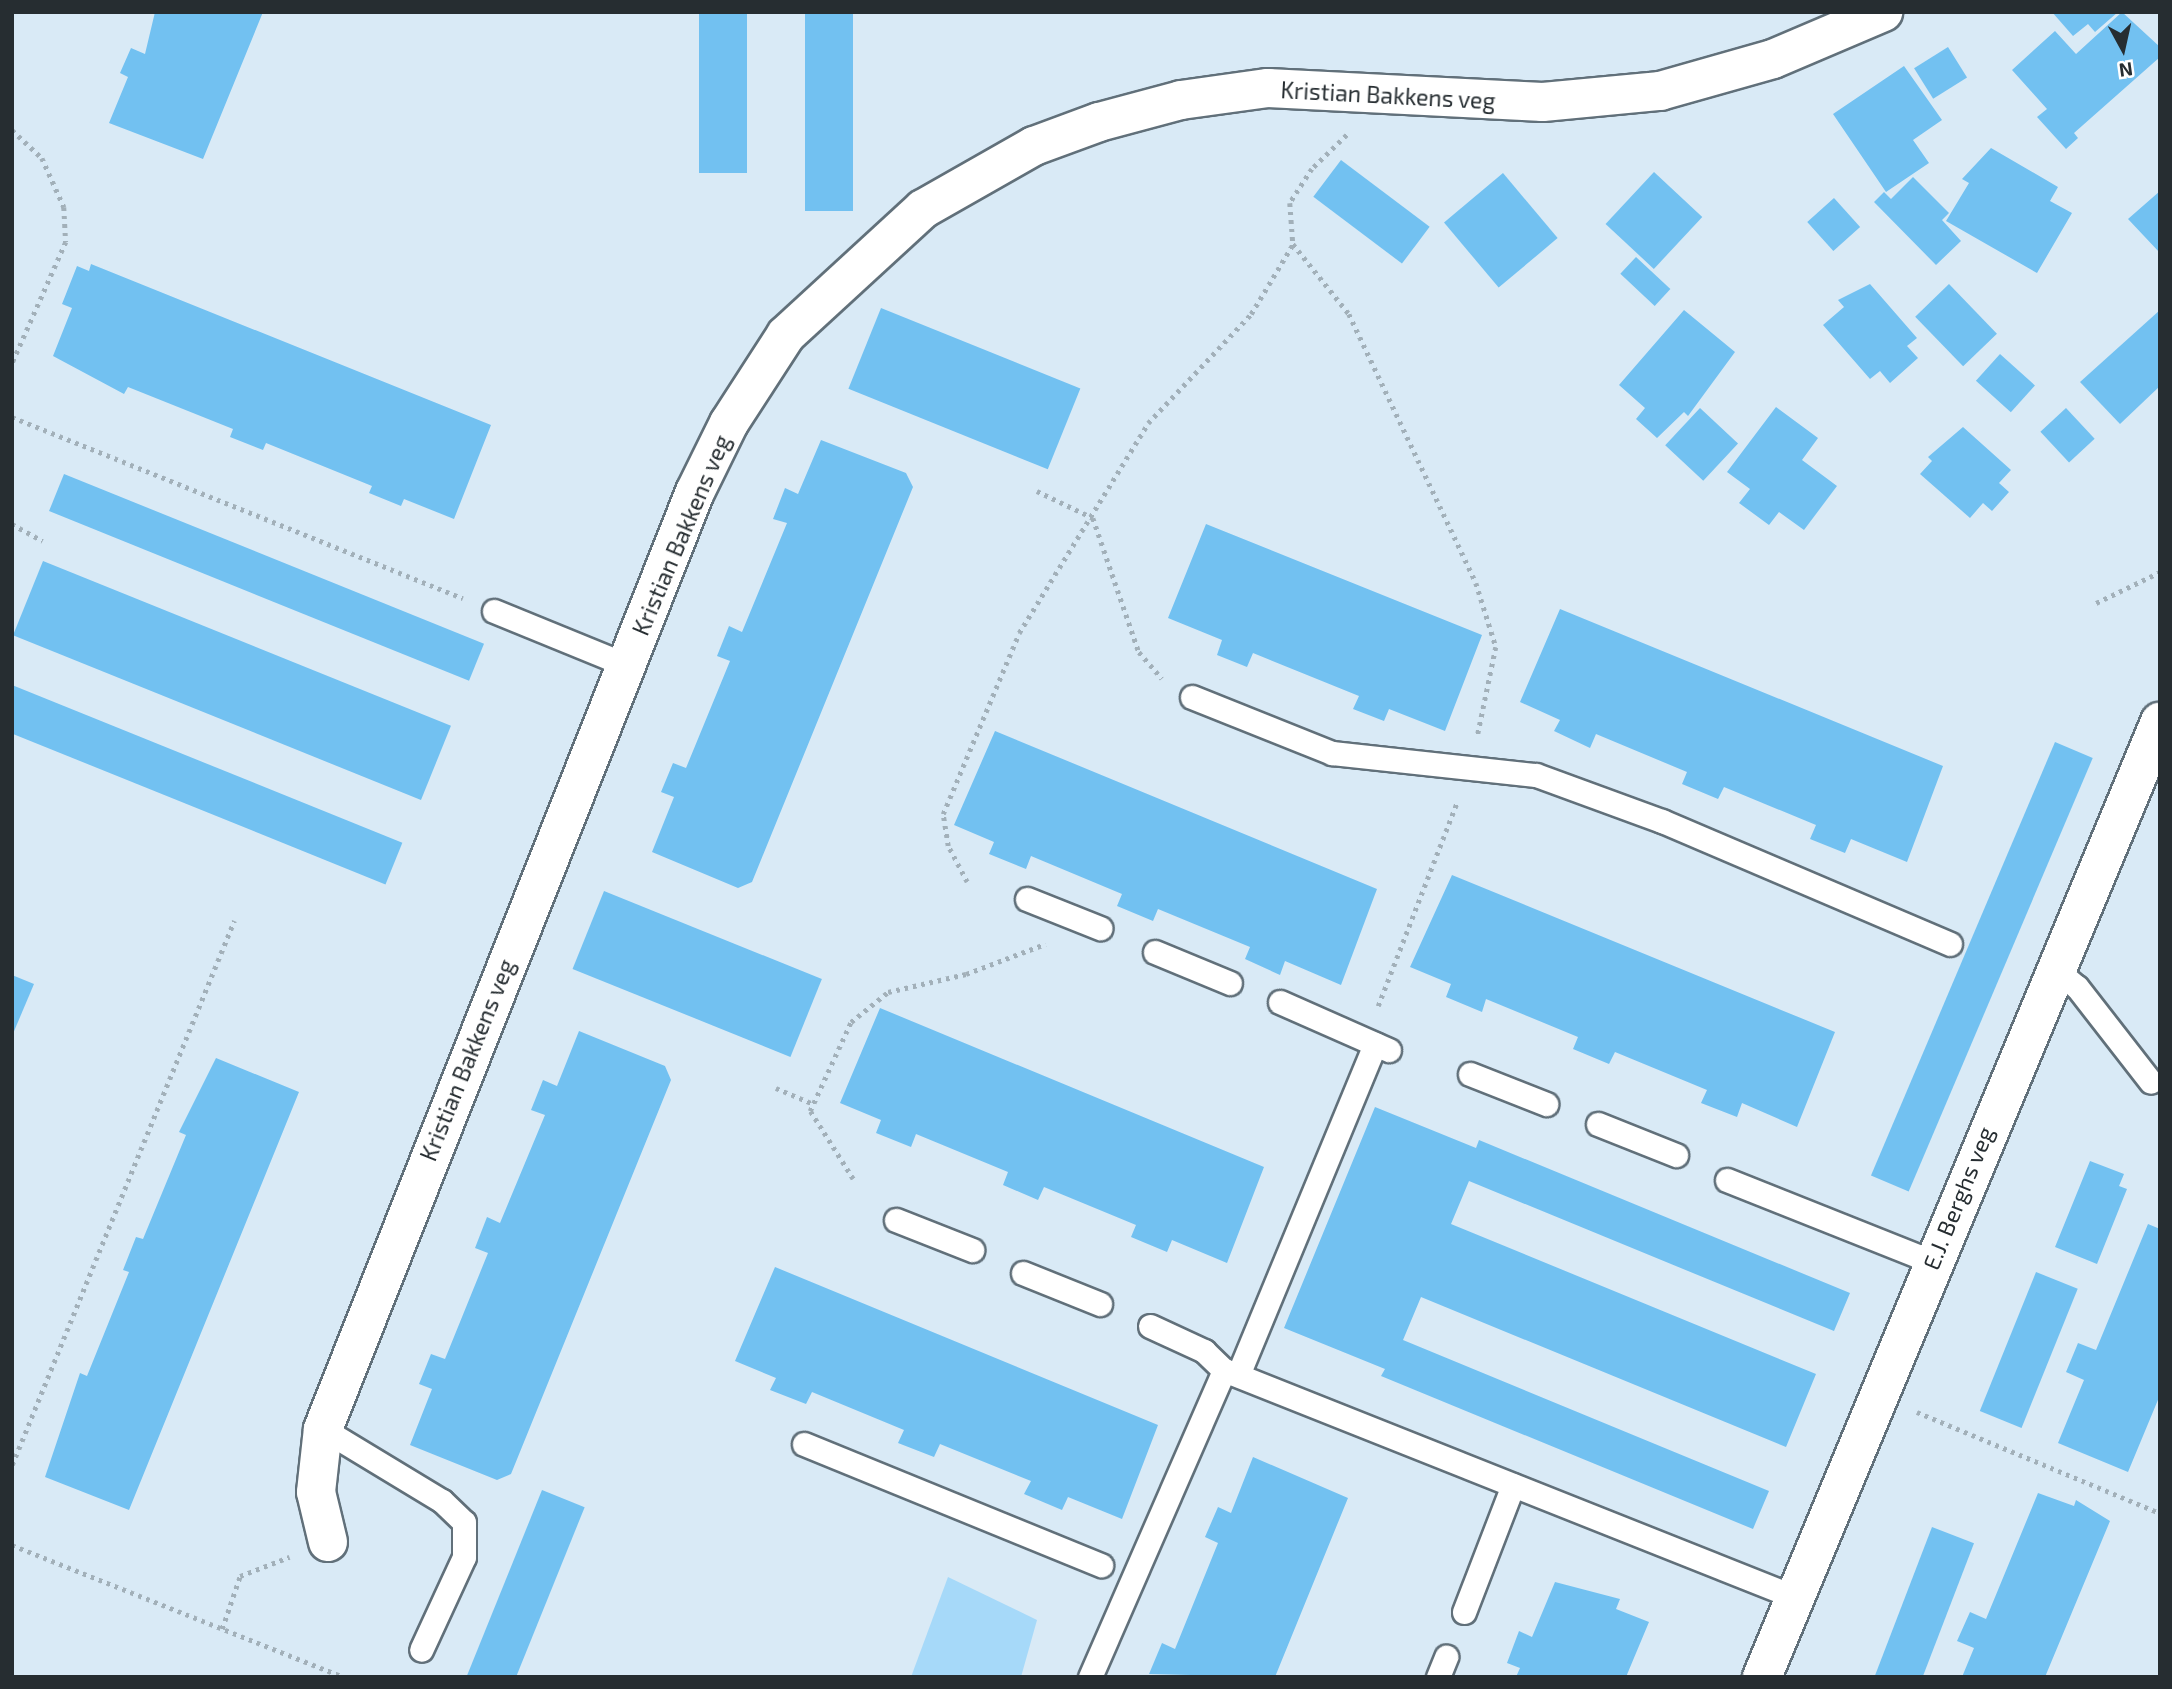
<!DOCTYPE html>
<style>
body{margin:0}
#map{position:relative;width:2172px;height:1689px;overflow:hidden;background:#d9eaf6;font-family:"Exo 2",sans-serif}
div>[style]{position:absolute}
[style*='--x']{left:calc(var(--x)*1px);top:calc(var(--y)*1px);width:calc(var(--w)*1px);rotate:calc(var(--a)*1deg)}
.green>*{inset:0;background:#a6d9f9}
.building>*{inset:0;background:#72c1f1;transform-origin:0 0}
.path>*{height:4.5px;margin-top:-2.25px;transform-origin:0;background:repeating-linear-gradient(90deg,#a2b0b9 0 3.5px,transparent 0 8.5px)}
.roads{filter:drop-shadow(2px 0 #61707a) drop-shadow(-2px 0 #61707a) drop-shadow(0 2px #61707a) drop-shadow(0 -2px #61707a)}
.lane>*{height:23px;margin:-11.5px;padding:0 11.5px;transform-origin:11.5px;border-radius:11.5px;background:#fff}
.street>*{height:38px;margin:-19px;padding:0 19px;transform-origin:19px;border-radius:19px;background:#fff}
span{translate:-50% -50%;white-space:nowrap;text-align:center;line-height:1.15;-webkit-text-stroke:7px #fff;paint-order:stroke}
.street-label{font-size:23px;color:#262d31}
.frame{position:absolute;inset:0;border:14px solid #262d31;pointer-events:none}
.north{position:absolute;left:2088px;top:14px;width:70px;height:70px;-webkit-text-stroke:5px #fff;paint-order:stroke;rotate:172deg;font-size:19px;font-weight:700;line-height:28px;text-align:center;color:#262d31}
.north::after{content:'';display:block;margin:auto;width:24px;height:32px;background:#262d31;clip-path:polygon(50% 0,100% 100%,50% 72%,0 100%)}
</style>
<div id="map">
<div class="green">
<div style="clip-path:polygon(948px 1577px,1037px 1620px,1021px 1677px,911px 1677px)"></div>
</div>
<div class="building">
<div style="clip-path:polygon(155px 12px,263px 12px,203px 159px,109px 123px,128px 77px,120px 73px,131px 48px,145px 54px)"></div>
<div style="left:699px;top:12px;width:48px;height:161px"></div>
<div style="left:805px;top:12px;width:48px;height:199px"></div>
<div style="clip-path:polygon(2052px 12px,2118px 12px,2095px 32px,2088px 24px,2073px 36px)"></div>
<div style="clip-path:polygon(2122px 12px,2160px 47px,2160px 57px,2074px 133px,2078px 138px,2066px 149px,2037px 117px,2047px 109px,2012px 70px,2055px 31px,2076px 54px)"></div>
<div style="left:1948px;top:47px;width:36px;height:40px;rotate:58deg"></div>
<div style="clip-path:polygon(1904px 66px,1942px 120px,1913px 140px,1929px 163px,1886px 192px,1833px 114px)"></div>
<div style="clip-path:polygon(1991px 148px,2058px 187px,2050px 201px,2072px 213px,2037px 273px,1946px 221px,1969px 183px,1962px 179px)"></div>
<div style="left:1341px;top:160px;width:111px;height:46px;rotate:37deg"></div>
<div style="left:1654px;top:172px;width:66px;height:71px;rotate:43deg"></div>
<div style="left:1503px;top:173px;width:85px;height:77px;rotate:50deg"></div>
<div style="clip-path:polygon(1913px 177px,1949px 213px,1942px 220px,1961px 241px,1936px 265px,1874px 202px,1884px 192px,1891px 199px)"></div>
<div style="clip-path:polygon(2160px 191px,2159px 211px,2160px 253px,2128px 219px)"></div>
<div style="left:1834px;top:198px;width:39px;height:36px;rotate:48deg"></div>
<div style="left:1636px;top:257px;width:47px;height:23px;rotate:43deg"></div>
<div style="clip-path:polygon(91px 264px,491px 425px,454px 519px,404px 499px,401px 506px,369px 493px,372px 486px,266px 443px,263px 450px,230px 437px,233px 429px,128px 387px,124px 394px,53px 356px,72px 308px,62px 304px,77px 266px,89px 271px)"></div>
<div style="clip-path:polygon(1870px 284px,1917px 338px,1907px 346px,1918px 358px,1890px 383px,1880px 371px,1870px 379px,1823px 325px,1844px 307px,1838px 300px)"></div>
<div style="left:1949px;top:284px;width:69px;height:47px;rotate:46deg"></div>
<div style="left:881px;top:308px;width:215px;height:87px;rotate:22deg"></div>
<div style="clip-path:polygon(1684px 310px,1735px 352px,1688px 416px,1684px 412px,1657px 438px,1636px 419px,1645px 408px,1619px 385px)"></div>
<div style="clip-path:polygon(2160px 310px,2160px 386px,2120px 424px,2080px 382px)"></div>
<div style="left:2000px;top:354px;width:47px;height:36px;rotate:42deg"></div>
<div style="clip-path:polygon(1776px 407px,1818px 438px,1802px 460px,1837px 486px,1804px 530px,1779px 512px,1769px 525px,1739px 503px,1750px 489px,1727px 472px)"></div>
<div style="left:1700px;top:408px;width:52px;height:51px;rotate:43deg"></div>
<div style="left:2066px;top:408px;width:42px;height:35px;rotate:47deg"></div>
<div style="clip-path:polygon(1963px 427px,2011px 470px,1999px 483px,2009px 492px,1992px 511px,1983px 503px,1970px 518px,1920px 474px,1932px 461px,1928px 457px)"></div>
<div style="clip-path:polygon(821px 440px,906px 473px,913px 487px,752px 882px,738px 888px,652px 852px,674px 797px,661px 792px,673px 763px,686px 768px,730px 661px,717px 656px,729px 626px,742px 632px,787px 523px,773px 519px,785px 488px,798px 494px)"></div>
<div style="left:64px;top:474px;width:453px;height:40px;rotate:22deg"></div>
<div style="clip-path:polygon(1206px 524px,1482px 635px,1445px 731px,1389px 709px,1384px 721px,1353px 709px,1359px 696px,1253px 653px,1247px 667px,1217px 655px,1222px 640px,1168px 618px)"></div>
<div style="left:43px;top:561px;width:440px;height:80px;rotate:22deg"></div>
<div style="clip-path:polygon(1560px 609px,1943px 766px,1907px 862px,1851px 839px,1845px 853px,1810px 839px,1816px 825px,1724px 787px,1718px 799px,1682px 784px,1687px 772px,1596px 734px,1590px 748px,1554px 731px,1560px 720px,1520px 702px)"></div>
<div style="left:12px;top:685px;width:421px;height:45px;rotate:22deg"></div>
<div style="clip-path:polygon(995px 731px,1377px 889px,1341px 985px,1285px 961px,1280px 975px,1245px 959px,1250px 947px,1158px 909px,1153px 921px,1117px 906px,1122px 894px,1031px 856px,1026px 869px,989px 854px,994px 842px,954px 825px)"></div>
<div style="left:2055px;top:742px;width:41px;height:471px;rotate:23deg"></div>
<div style="clip-path:polygon(1452px 875px,1835px 1032px,1797px 1127px,1742px 1103px,1737px 1117px,1701px 1103px,1707px 1090px,1615px 1052px,1609px 1064px,1573px 1049px,1578px 1037px,1486px 999px,1482px 1012px,1446px 997px,1451px 984px,1410px 967px)"></div>
<div style="left:604px;top:891px;width:235px;height:84px;rotate:22deg"></div>
<div style="clip-path:polygon(12px 975px,34px 984px,12px 1036px)"></div>
<div style="clip-path:polygon(880px 1008px,1264px 1167px,1227px 1263px,1172px 1240px,1167px 1252px,1131px 1237px,1136px 1225px,1044px 1187px,1038px 1200px,1003px 1185px,1008px 1172px,916px 1134px,911px 1147px,876px 1133px,881px 1120px,840px 1103px)"></div>
<div style="clip-path:polygon(579px 1031px,665px 1066px,671px 1080px,511px 1474px,497px 1480px,410px 1445px,432px 1389px,419px 1384px,431px 1354px,445px 1359px,488px 1253px,475px 1248px,487px 1217px,500px 1223px,545px 1115px,531px 1110px,543px 1080px,557px 1086px)"></div>
<div style="clip-path:polygon(216px 1058px,299px 1092px,129px 1510px,45px 1477px,80px 1373px,87px 1376px,129px 1272px,123px 1270px,136px 1237px,143px 1239px,186px 1135px,179px 1132px)"></div>
<div style="clip-path:polygon(1375px 1107px,1476px 1148px,1479px 1140px,1850px 1293px,1834px 1331px,1469px 1181px,1451px 1224px,1816px 1374px,1786px 1447px,1421px 1297px,1403px 1340px,1769px 1491px,1753px 1529px,1381px 1376px,1385px 1369px,1284px 1328px)"></div>
<div style="clip-path:polygon(2090px 1161px,2124px 1174px,2119px 1186px,2127px 1189px,2097px 1264px,2055px 1247px)"></div>
<div style="clip-path:polygon(2148px 1224px,2160px 1229px,2160px 1395px,2128px 1472px,2058px 1443px,2084px 1380px,2066px 1372px,2078px 1343px,2096px 1350px)"></div>
<div style="clip-path:polygon(775px 1267px,1158px 1425px,1122px 1519px,1068px 1497px,1062px 1510px,1024px 1494px,1031px 1481px,940px 1444px,934px 1457px,898px 1443px,904px 1430px,812px 1392px,806px 1404px,770px 1390px,776px 1378px,735px 1361px)"></div>
<div style="left:2036px;top:1272px;width:45px;height:150px;rotate:22deg"></div>
<div style="clip-path:polygon(1253px 1457px,1348px 1498px,1275px 1677px,1149px 1674px,1162px 1643px,1175px 1649px,1218px 1543px,1205px 1537px,1218px 1507px,1231px 1513px)"></div>
<div style="left:542px;top:1490px;width:46px;height:202px;rotate:22deg"></div>
<div style="clip-path:polygon(2038px 1493px,2074px 1506px,2076px 1500px,2110px 1521px,2045px 1677px,1962px 1677px,1974px 1648px,1957px 1641px,1970px 1612px,1986px 1619px)"></div>
<div style="left:1932px;top:1527px;width:45px;height:162px;rotate:21deg"></div>
<div style="clip-path:polygon(1555px 1582px,1620px 1599px,1616px 1609px,1649px 1622px,1626px 1677px,1516px 1677px,1520px 1668px,1507px 1663px,1519px 1631px,1532px 1637px)"></div>
</div>
<div class="path">
<div style="--x:12;--y:130;--w:41;--a:43"></div>
<div style="--x:42;--y:158;--w:54;--a:65.8"></div>
<div style="--x:64;--y:207;--w:35;--a:87"></div>
<div style="--x:66;--y:242;--w:133;--a:113.9"></div>
<div style="--x:1347;--y:135;--w:49;--a:135.8"></div>
<div style="--x:1312;--y:169;--w:40;--a:122.9"></div>
<div style="--x:1290;--y:203;--w:41;--a:85.8"></div>
<div style="--x:1293;--y:244;--w:90;--a:51.3"></div>
<div style="--x:1349;--y:314;--w:297;--a:64.7"></div>
<div style="--x:1476;--y:583;--w:67;--a:72.6"></div>
<div style="--x:1496;--y:647;--w:89;--a:101.7"></div>
<div style="--x:12;--y:417;--w:486;--a:21.9"></div>
<div style="--x:1037;--y:491;--w:62;--a:25.7"></div>
<div style="--x:1093;--y:518;--w:142;--a:71.1"></div>
<div style="--x:1139;--y:652;--w:35;--a:49"></div>
<div style="--x:12;--y:524;--w:35;--a:29"></div>
<div style="--x:2096;--y:603;--w:71;--a:-25.8"></div>
<div style="--x:967;--y:882;--w:41;--a:-117.8"></div>
<div style="--x:948;--y:846;--w:32;--a:-99"></div>
<div style="--x:943;--y:814;--w:196;--a:-67.2"></div>
<div style="--x:1019;--y:633;--w:246;--a:-58.4"></div>
<div style="--x:1148;--y:423;--w:150;--a:-46.6"></div>
<div style="--x:1251;--y:314;--w:82;--a:-59"></div>
<div style="--x:1378;--y:1006;--w:219;--a:-68.8"></div>
<div style="--x:776;--y:1088;--w:39;--a:23"></div>
<div style="--x:853;--y:1179;--w:80;--a:-122.3"></div>
<div style="--x:810;--y:1111;--w:98;--a:-65.3"></div>
<div style="--x:851;--y:1022;--w:48;--a:-39"></div>
<div style="--x:888;--y:992;--w:80;--a:-13"></div>
<div style="--x:966;--y:974;--w:85;--a:-20.8"></div>
<div style="--x:1917;--y:1412;--w:263;--a:22.6"></div>
<div style="--x:12;--y:1465;--w:588;--a:-67.8"></div>
<div style="--x:12;--y:1545;--w:356;--a:21.7"></div>
<div style="--x:222;--y:1629;--w:56;--a:-71.2"></div>
<div style="--x:240;--y:1576;--w:53;--a:-21.2"></div>
</div>
<div class="roads">
<div class="lane">
<div style="--x:494;--y:611;--w:143;--a:22.2"></div>
<div style="--x:1192;--y:697;--w:151;--a:21.8"></div>
<div style="--x:1332;--y:753;--w:205;--a:6.2"></div>
<div style="--x:1536;--y:775;--w:134;--a:20.1"></div>
<div style="--x:1662;--y:821;--w:313;--a:23.1"></div>
<div style="--x:1027;--y:899;--w:79;--a:21.7"></div>
<div style="--x:1155;--y:952;--w:81;--a:22.5"></div>
<div style="--x:2054;--y:968;--w:30;--a:40"></div>
<div style="--x:2077;--y:987;--w:120;--a:52.1"></div>
<div style="--x:1280;--y:1002;--w:119;--a:23.8"></div>
<div style="--x:1470;--y:1074;--w:82;--a:21.5"></div>
<div style="--x:1598;--y:1124;--w:84;--a:21.7"></div>
<div style="--x:1727;--y:1180;--w:222;--a:21.7"></div>
<div style="--x:896;--y:1220;--w:82;--a:21.5"></div>
<div style="--x:1023;--y:1273;--w:83;--a:21.9"></div>
<div style="--x:1150;--y:1326;--w:60;--a:24.8"></div>
<div style="--x:1204;--y:1351;--w:28;--a:44"></div>
<div style="--x:1224;--y:1370;--w:614;--a:21.68"></div>
<div style="--x:1238;--y:1375;--w:358;--a:-67.5"></div>
<div style="--x:323;--y:1429;--w:139;--a:31.2"></div>
<div style="--x:442;--y:1501;--w:30;--a:44"></div>
<div style="--x:464;--y:1522;--w:35;--a:90"></div>
<div style="--x:464;--y:1557;--w:102;--a:114.8"></div>
<div style="--x:804;--y:1444;--w:321;--a:22.2"></div>
<div style="--x:1464;--y:1612;--w:136;--a:-68.9"></div>
<div style="--x:1090;--y:1677;--w:335;--a:-66.4"></div>
<div style="--x:1438;--y:1677;--w:22;--a:-68"></div>
</div>
<div class="street">
<div style="--x:328;--y:1542;--w:51;--a:-103.5"></div>
<div style="--x:316;--y:1492;--w:63;--a:-83.7"></div>
<div style="--x:323;--y:1429;--w:1008;--a:-68.35"></div>
<div style="--x:695;--y:492;--w:77;--a:-63.8"></div>
<div style="--x:729;--y:423;--w:105;--a:-57.1"></div>
<div style="--x:786;--y:335;--w:186;--a:-42.6"></div>
<div style="--x:923;--y:209;--w:128;--a:-29.6"></div>
<div style="--x:1034;--y:146;--w:69;--a:-20.3"></div>
<div style="--x:1099;--y:122;--w:85;--a:-15"></div>
<div style="--x:1181;--y:100;--w:88;--a:-7.9"></div>
<div style="--x:1268;--y:88;--w:275;--a:2.9"></div>
<div style="--x:1543;--y:102;--w:118;--a:-5.4"></div>
<div style="--x:1660;--y:91;--w:117;--a:-15.8"></div>
<div style="--x:1773;--y:59;--w:120;--a:-23.1"></div>
<div style="--x:1762;--y:1677;--w:1035;--a:-67.38"></div>
</div>
</div>
<div class="street-label">
<span style="left:1388px;top:95px;rotate:3deg">Kristian Bakkens veg</span>
<span style="left:681px;top:535px;rotate:-67deg">Kristian Bakkens veg</span>
<span style="left:467px;top:1060px;rotate:-68deg">Kristian Bakkens veg</span>
<span style="left:1958px;top:1198px;rotate:-68deg">E.J. Berghs veg</span>
</div>
<div class="frame"></div>
<div class="north">N</div>
</div>
